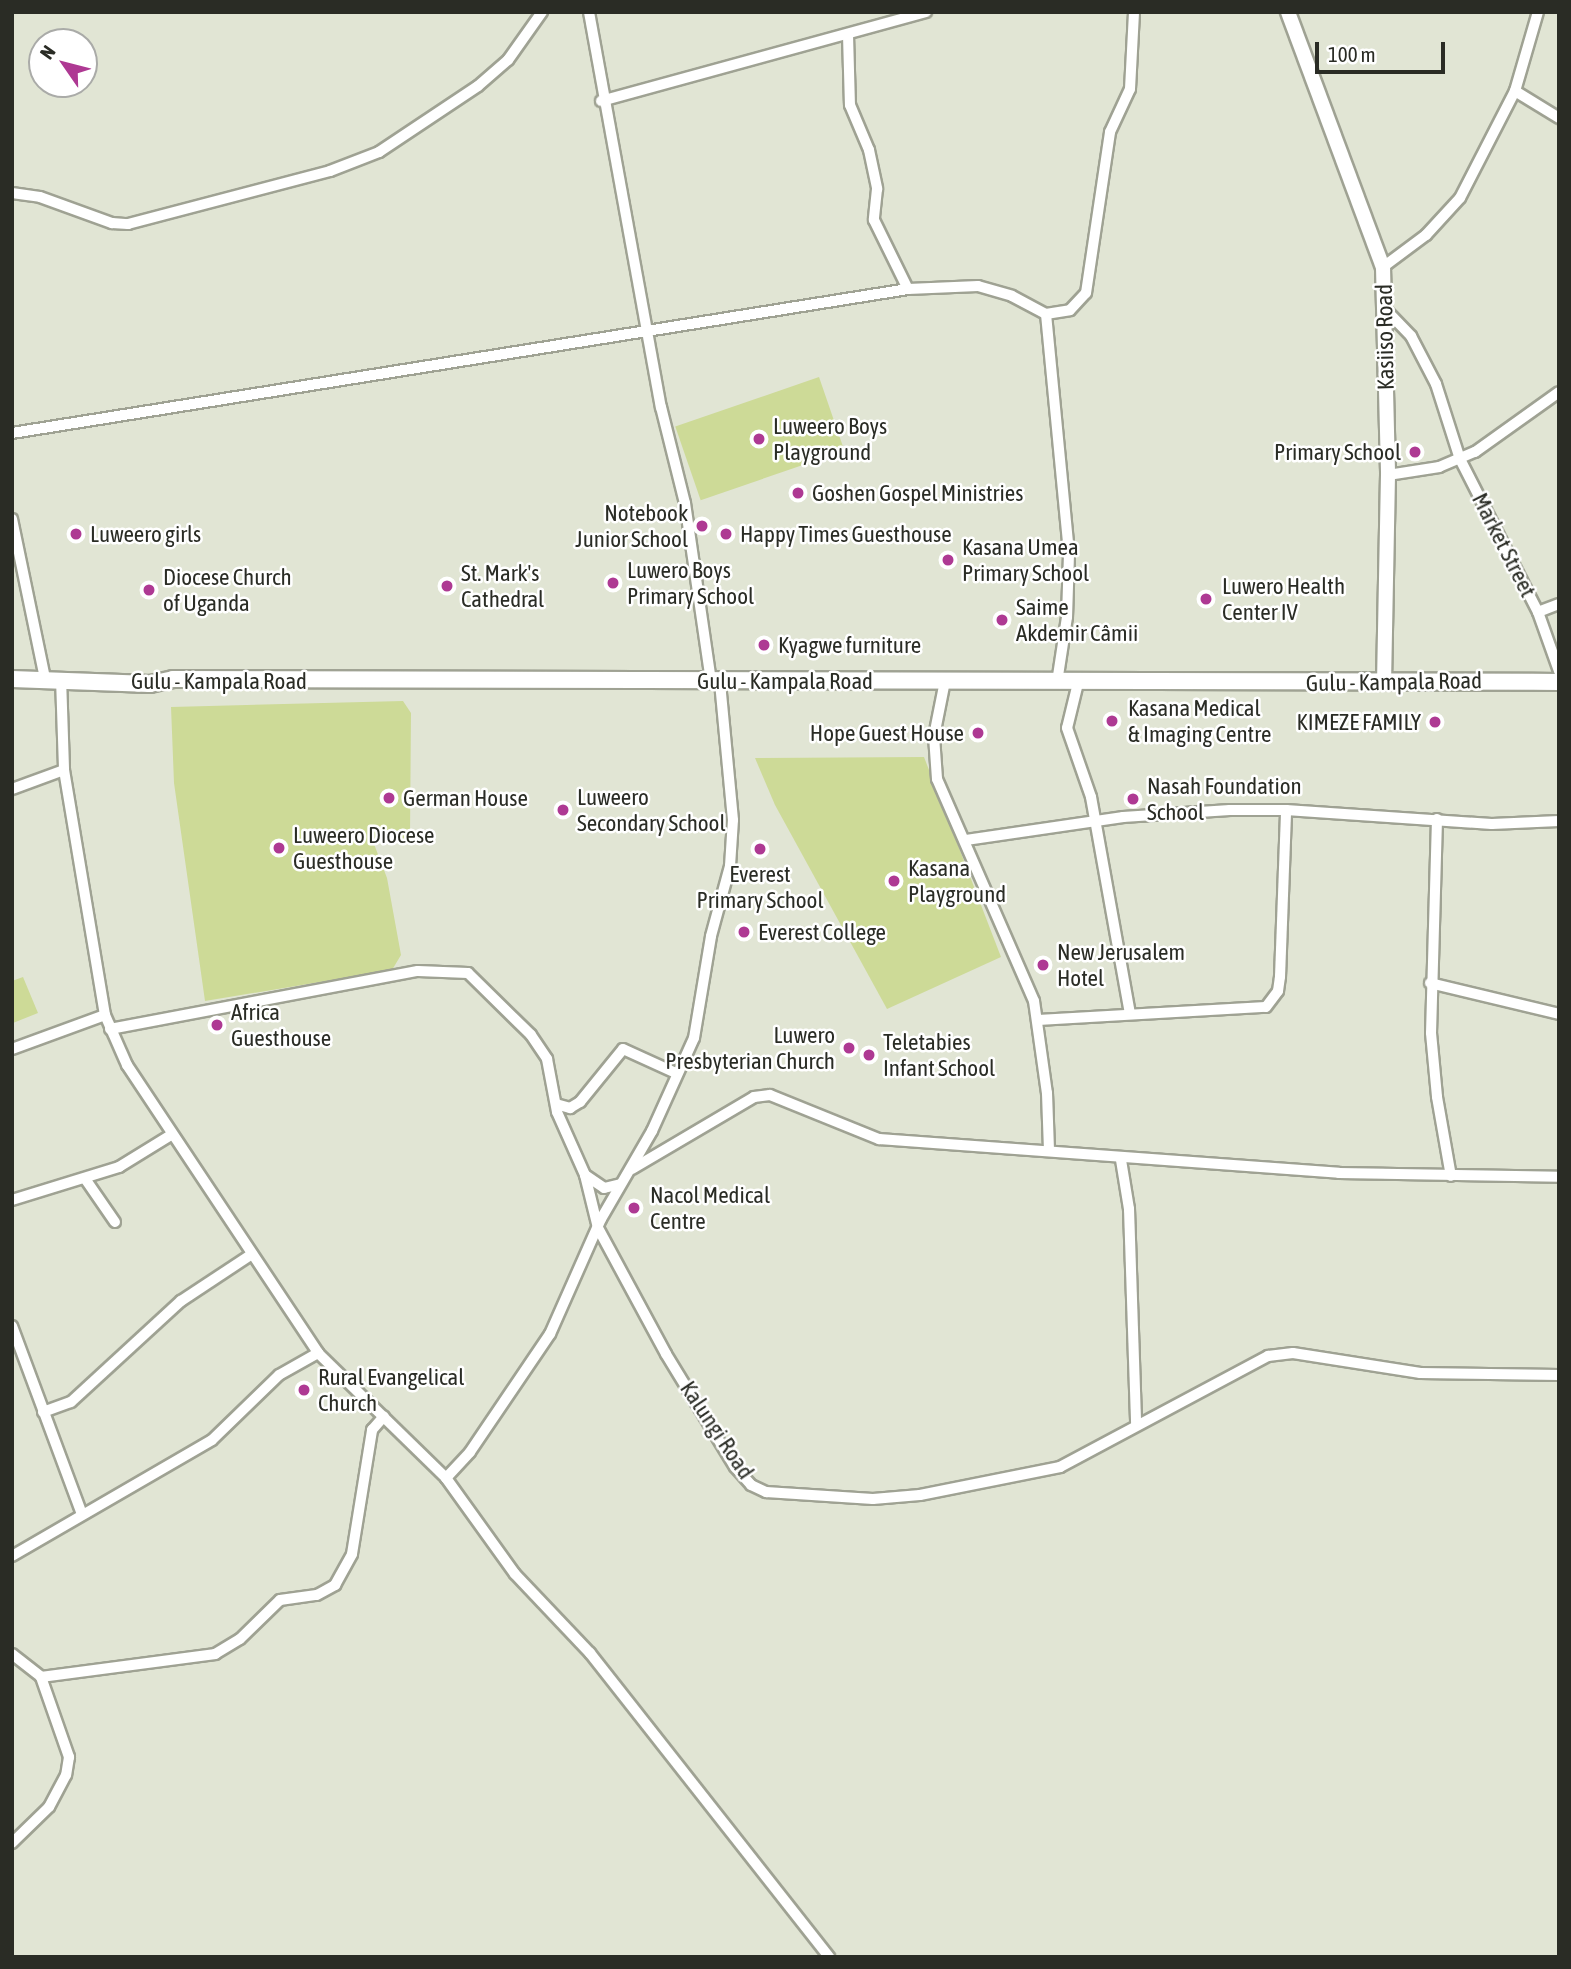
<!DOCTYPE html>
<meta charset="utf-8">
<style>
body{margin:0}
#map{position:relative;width:1571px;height:1969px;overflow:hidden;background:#e1e5d4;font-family:"Asap Condensed",sans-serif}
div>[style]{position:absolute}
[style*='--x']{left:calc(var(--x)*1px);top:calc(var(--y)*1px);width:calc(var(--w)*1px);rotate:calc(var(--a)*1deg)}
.green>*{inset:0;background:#cdda97;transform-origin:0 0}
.roads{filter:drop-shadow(2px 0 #9fa293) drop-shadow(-2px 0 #9fa293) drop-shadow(0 2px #9fa293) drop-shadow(0 -2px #9fa293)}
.street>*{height:10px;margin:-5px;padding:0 5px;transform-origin:5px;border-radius:5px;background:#fff}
.secondary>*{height:14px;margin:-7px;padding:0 7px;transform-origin:7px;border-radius:7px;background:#fff}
.primary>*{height:16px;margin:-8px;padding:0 8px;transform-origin:8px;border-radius:8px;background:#fff}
.dots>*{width:19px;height:19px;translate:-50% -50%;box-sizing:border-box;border:4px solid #fff;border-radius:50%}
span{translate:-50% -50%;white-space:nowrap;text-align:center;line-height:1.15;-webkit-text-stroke:5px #fff;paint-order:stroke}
.street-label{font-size:23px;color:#2a2c25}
.poi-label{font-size:23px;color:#2a2c25}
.left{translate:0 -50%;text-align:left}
.right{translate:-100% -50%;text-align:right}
.frame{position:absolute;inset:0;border:14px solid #2a2c25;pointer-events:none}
.north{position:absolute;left:28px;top:28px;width:70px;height:70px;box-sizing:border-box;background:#fff;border:2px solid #aaaba8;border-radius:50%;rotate:305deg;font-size:19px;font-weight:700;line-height:28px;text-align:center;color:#2a2c25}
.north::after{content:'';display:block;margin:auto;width:24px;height:32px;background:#ae3993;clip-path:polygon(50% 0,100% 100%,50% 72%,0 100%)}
.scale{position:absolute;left:1315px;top:42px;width:130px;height:32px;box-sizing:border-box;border:4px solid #2a2c25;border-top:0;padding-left:9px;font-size:21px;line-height:24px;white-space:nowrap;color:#2a2c25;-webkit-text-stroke:5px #fff;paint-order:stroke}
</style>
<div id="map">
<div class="green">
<div style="left:819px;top:377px;width:78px;height:152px;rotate:71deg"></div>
<div style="clip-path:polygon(403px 701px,411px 713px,410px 837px,374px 844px,387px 878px,401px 955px,392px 970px,205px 1001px,174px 783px,171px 707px)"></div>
<div style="clip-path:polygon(924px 757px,1001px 957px,887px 1009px,775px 805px,755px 758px)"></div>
<div style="clip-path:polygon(23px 977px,38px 1013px,13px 1023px,12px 981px)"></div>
</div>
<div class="roads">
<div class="street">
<div style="--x:589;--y:12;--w:402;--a:79.7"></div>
<div style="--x:661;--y:407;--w:99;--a:76"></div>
<div style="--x:685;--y:503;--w:181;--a:81.7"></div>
<div style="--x:848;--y:35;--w:70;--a:88.4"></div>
<div style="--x:850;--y:105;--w:49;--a:67.1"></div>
<div style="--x:869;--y:150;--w:40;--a:78"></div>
<div style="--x:877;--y:189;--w:31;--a:96"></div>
<div style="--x:874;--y:220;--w:77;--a:63.8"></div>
<div style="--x:1515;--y:91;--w:52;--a:31.5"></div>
<div style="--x:601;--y:101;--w:337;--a:-15.3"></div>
<div style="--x:12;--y:193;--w:28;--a:8"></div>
<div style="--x:40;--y:197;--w:77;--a:19.9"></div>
<div style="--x:112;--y:223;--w:16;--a:4"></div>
<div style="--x:128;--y:224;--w:209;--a:-14.7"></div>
<div style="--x:330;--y:171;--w:53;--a:-21.2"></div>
<div style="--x:379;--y:152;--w:119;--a:-33.7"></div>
<div style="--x:478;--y:86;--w:40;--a:-41"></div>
<div style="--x:508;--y:60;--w:59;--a:-54.7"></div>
<div style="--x:1383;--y:267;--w:54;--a:-36.7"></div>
<div style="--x:1426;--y:235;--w:50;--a:-47.4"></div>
<div style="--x:1460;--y:198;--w:120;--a:-62.8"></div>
<div style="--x:1515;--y:91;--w:82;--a:-73.8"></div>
<div style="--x:1387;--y:311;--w:35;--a:46"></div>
<div style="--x:1411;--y:336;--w:54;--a:62.5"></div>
<div style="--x:1436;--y:384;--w:79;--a:72.3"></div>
<div style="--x:1460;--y:459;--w:172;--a:63"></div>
<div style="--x:1538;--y:612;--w:63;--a:70.4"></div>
<div style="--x:1046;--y:314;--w:241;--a:84.5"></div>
<div style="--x:1069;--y:554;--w:63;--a:91.8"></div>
<div style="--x:1067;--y:617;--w:66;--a:98.7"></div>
<div style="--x:12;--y:433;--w:907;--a:-9.13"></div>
<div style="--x:908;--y:289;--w:70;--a:-2.5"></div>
<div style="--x:978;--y:286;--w:35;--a:16"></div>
<div style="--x:1012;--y:296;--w:38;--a:28"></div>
<div style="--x:1046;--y:314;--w:24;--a:-9"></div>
<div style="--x:1070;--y:310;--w:23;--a:-47"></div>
<div style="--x:1086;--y:293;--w:163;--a:-81.5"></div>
<div style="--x:1110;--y:132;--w:47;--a:-65.1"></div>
<div style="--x:1130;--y:89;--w:77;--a:-87"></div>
<div style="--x:1388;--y:475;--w:52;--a:-8.9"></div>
<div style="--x:1439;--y:467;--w:39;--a:-23"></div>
<div style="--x:1475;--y:452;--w:103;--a:-35.5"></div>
<div style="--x:12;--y:519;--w:163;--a:78.3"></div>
<div style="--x:1538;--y:612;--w:22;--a:-21"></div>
<div style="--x:61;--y:678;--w:92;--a:88.1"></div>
<div style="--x:64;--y:770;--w:248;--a:80.5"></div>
<div style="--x:105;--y:1015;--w:55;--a:66.3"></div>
<div style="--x:127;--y:1065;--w:346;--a:56.4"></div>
<div style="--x:318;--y:1353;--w:179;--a:44.3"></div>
<div style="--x:446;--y:1478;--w:118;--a:54.3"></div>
<div style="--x:515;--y:1574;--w:109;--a:46.5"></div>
<div style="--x:590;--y:1653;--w:387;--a:51.8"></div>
<div style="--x:945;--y:681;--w:56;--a:101.3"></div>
<div style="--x:934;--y:736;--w:43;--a:86"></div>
<div style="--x:937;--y:779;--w:242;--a:66.4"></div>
<div style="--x:1034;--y:1001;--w:93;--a:82"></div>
<div style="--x:1047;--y:1093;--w:57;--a:88"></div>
<div style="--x:1078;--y:683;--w:46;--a:103.7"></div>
<div style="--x:1067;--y:728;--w:73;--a:70.8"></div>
<div style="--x:1091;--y:797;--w:220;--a:79.8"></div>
<div style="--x:12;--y:789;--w:55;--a:-20.1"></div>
<div style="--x:1437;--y:819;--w:214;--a:91.6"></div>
<div style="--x:1431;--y:1033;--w:64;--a:84.6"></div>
<div style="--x:1437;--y:1097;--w:80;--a:80"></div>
<div style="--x:966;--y:840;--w:159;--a:-8.3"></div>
<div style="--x:1123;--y:817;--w:107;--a:-3.7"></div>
<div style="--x:1230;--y:810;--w:56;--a:0"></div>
<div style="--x:1286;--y:810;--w:206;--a:3.9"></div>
<div style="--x:1492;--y:824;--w:67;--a:-2.6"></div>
<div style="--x:1430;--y:983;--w:133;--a:13.5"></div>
<div style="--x:1038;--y:1020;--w:228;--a:-3.3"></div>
<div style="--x:1266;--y:1007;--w:20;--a:-53"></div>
<div style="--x:1278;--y:991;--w:14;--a:-82"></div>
<div style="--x:1280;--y:977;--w:167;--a:-87.9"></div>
<div style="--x:110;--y:1029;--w:313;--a:-10.7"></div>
<div style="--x:418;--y:971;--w:50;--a:2.3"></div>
<div style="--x:468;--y:973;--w:88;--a:44.5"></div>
<div style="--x:531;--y:1035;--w:29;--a:56"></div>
<div style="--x:547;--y:1059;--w:54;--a:79.3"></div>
<div style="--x:557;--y:1112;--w:69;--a:66"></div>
<div style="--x:585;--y:1175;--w:55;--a:76.2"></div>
<div style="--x:598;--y:1228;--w:143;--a:61.6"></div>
<div style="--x:666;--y:1354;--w:132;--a:58.6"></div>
<div style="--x:735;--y:1467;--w:24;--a:48"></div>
<div style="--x:751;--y:1485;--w:17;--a:25"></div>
<div style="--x:766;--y:1492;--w:107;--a:3.7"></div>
<div style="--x:873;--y:1499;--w:47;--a:-4.9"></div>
<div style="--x:920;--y:1495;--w:143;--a:-11.3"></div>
<div style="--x:1060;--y:1467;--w:236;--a:-28.1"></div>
<div style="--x:1268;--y:1356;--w:25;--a:-7"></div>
<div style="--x:1293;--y:1353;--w:129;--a:8.9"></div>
<div style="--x:1420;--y:1373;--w:139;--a:0.8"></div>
<div style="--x:12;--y:1049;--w:99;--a:-20.1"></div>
<div style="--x:556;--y:1104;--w:15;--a:16"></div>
<div style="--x:570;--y:1108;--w:12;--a:-31"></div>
<div style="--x:580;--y:1102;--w:68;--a:-50.9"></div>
<div style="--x:623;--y:1049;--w:58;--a:24.4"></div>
<div style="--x:1121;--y:1160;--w:50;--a:80.7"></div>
<div style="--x:1129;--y:1209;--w:215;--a:88.1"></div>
<div style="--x:632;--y:1169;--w:142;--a:-30.5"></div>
<div style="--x:754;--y:1097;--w:16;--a:-7"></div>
<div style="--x:770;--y:1095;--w:118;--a:22"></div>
<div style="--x:879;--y:1139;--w:461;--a:4.2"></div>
<div style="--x:1339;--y:1173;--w:220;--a:1"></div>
<div style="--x:585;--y:1175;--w:23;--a:34"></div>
<div style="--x:604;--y:1188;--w:17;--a:-13"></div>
<div style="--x:86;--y:1180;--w:51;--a:55.4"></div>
<div style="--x:12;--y:1200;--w:112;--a:-17.1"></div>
<div style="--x:119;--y:1167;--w:61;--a:-31.6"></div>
<div style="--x:12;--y:1326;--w:201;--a:69.6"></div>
<div style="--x:43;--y:1412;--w:30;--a:-20"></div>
<div style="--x:71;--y:1402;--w:149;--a:-42.6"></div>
<div style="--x:181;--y:1301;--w:85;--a:-33.5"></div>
<div style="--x:446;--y:1478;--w:35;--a:-47"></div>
<div style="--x:470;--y:1452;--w:143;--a:-55.9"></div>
<div style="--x:550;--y:1334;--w:126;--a:-66.1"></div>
<div style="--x:601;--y:1219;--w:102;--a:-59.9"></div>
<div style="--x:652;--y:1131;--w:102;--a:-65.7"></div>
<div style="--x:694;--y:1038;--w:103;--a:-80.5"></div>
<div style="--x:711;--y:936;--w:73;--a:-74.8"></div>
<div style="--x:730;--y:866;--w:46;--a:-86.3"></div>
<div style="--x:733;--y:820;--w:139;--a:-95.4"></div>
<div style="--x:12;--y:1556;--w:231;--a:-30.1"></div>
<div style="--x:212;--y:1440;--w:93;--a:-44.1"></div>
<div style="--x:279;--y:1375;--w:45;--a:-29.4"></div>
<div style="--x:12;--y:1654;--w:37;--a:38"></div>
<div style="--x:41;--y:1677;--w:85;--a:70.7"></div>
<div style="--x:69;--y:1757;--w:18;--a:99"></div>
<div style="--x:66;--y:1775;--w:36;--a:118"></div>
<div style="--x:49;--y:1807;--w:52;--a:135.8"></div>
<div style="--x:41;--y:1677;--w:176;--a:-7.5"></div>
<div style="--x:215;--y:1654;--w:29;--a:-31"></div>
<div style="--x:240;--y:1639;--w:56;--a:-44.3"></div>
<div style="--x:280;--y:1600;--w:37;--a:-8"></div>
<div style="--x:317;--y:1595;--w:21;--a:-29"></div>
<div style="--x:335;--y:1585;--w:35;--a:-61"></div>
<div style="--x:352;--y:1554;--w:126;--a:-80.8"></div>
<div style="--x:372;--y:1430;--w:18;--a:-49"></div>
</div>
<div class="secondary">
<div style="--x:1288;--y:12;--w:272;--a:69.6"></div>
<div style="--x:1383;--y:267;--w:208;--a:88.6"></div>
<div style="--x:1388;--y:475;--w:205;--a:91.1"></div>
</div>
<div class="primary">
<div style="--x:12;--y:679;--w:138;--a:2.1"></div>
<div style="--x:150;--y:684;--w:24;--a:-12"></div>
<div style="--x:173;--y:679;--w:1386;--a:0.12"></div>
</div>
</div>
<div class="dots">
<div style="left:759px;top:439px;background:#ae3993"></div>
<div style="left:1415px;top:452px;background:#ae3993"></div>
<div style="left:798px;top:493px;background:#ae3993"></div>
<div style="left:702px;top:526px;background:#ae3993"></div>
<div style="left:76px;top:534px;background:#ae3993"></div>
<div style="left:726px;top:534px;background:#ae3993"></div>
<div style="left:948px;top:560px;background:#ae3993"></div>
<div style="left:613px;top:583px;background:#ae3993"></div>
<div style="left:447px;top:586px;background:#ae3993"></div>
<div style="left:149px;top:590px;background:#ae3993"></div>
<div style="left:1206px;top:599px;background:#ae3993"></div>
<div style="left:1002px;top:620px;background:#ae3993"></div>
<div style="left:764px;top:645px;background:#ae3993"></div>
<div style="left:1112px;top:721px;background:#ae3993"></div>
<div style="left:1435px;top:722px;background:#ae3993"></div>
<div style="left:978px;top:733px;background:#ae3993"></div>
<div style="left:389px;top:798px;background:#ae3993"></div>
<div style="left:1133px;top:799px;background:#ae3993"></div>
<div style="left:563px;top:810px;background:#ae3993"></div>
<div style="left:279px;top:848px;background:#ae3993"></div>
<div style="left:760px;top:849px;background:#ae3993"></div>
<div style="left:894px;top:881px;background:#ae3993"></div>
<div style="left:744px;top:932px;background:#ae3993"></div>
<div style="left:1043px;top:965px;background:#ae3993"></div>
<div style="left:217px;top:1025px;background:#ae3993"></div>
<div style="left:849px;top:1048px;background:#ae3993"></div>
<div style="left:869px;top:1055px;background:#ae3993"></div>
<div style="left:634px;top:1208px;background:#ae3993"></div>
<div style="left:304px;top:1390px;background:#ae3993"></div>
</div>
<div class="street-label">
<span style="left:1385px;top:337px;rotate:-91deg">Kasiiso Road</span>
<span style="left:1504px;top:545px;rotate:63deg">Market Street</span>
<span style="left:219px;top:681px">Gulu - Kampala Road</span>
<span style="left:785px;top:681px">Gulu - Kampala Road</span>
<span style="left:1394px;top:682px;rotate:-1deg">Gulu - Kampala Road</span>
<span style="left:717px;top:1430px;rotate:56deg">Kalungi Road</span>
</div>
<div class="poi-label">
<span class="left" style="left:773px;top:439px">Luweero Boys<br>Playground</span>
<span class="right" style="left:1401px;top:452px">Primary School</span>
<span class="left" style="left:812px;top:493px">Goshen Gospel Ministries</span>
<span class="right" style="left:688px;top:526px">Notebook<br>Junior School</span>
<span class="left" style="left:90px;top:534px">Luweero girls</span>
<span class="left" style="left:740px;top:534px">Happy Times Guesthouse</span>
<span class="left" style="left:962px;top:560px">Kasana Umea<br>Primary School</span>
<span class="left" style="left:627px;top:583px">Luwero Boys<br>Primary School</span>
<span class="left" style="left:461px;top:586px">St. Mark's<br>Cathedral</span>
<span class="left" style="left:163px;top:590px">Diocese Church<br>of Uganda</span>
<span class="left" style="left:1222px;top:599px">Luwero Health<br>Center IV</span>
<span class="left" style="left:1016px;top:620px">Saime<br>Akdemir Câmii</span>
<span class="left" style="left:778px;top:645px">Kyagwe furniture</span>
<span class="left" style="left:1128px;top:721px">Kasana Medical<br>&amp; Imaging Centre</span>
<span class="right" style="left:1421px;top:722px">KIMEZE FAMILY</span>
<span class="right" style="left:964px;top:733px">Hope Guest House</span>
<span class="left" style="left:1147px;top:799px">Nasah Foundation<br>School</span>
<span class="left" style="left:577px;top:810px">Luweero<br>Secondary School</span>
<span class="left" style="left:403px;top:798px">German House</span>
<span class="left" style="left:293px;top:848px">Luweero Diocese<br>Guesthouse</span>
<span class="left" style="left:908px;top:881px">Kasana<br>Playground</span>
<span style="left:760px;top:887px">Everest<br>Primary School</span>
<span class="left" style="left:758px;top:932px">Everest College</span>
<span class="left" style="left:1057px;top:965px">New Jerusalem<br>Hotel</span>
<span class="left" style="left:231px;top:1025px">Africa<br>Guesthouse</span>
<span class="right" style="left:835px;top:1048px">Luwero<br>Presbyterian Church</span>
<span class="left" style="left:883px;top:1055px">Teletabies<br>Infant School</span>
<span class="left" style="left:650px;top:1208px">Nacol Medical<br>Centre</span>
<span class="left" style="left:318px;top:1390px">Rural Evangelical<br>Church</span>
</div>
<div class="frame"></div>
<div class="north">N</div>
<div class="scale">100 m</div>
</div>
